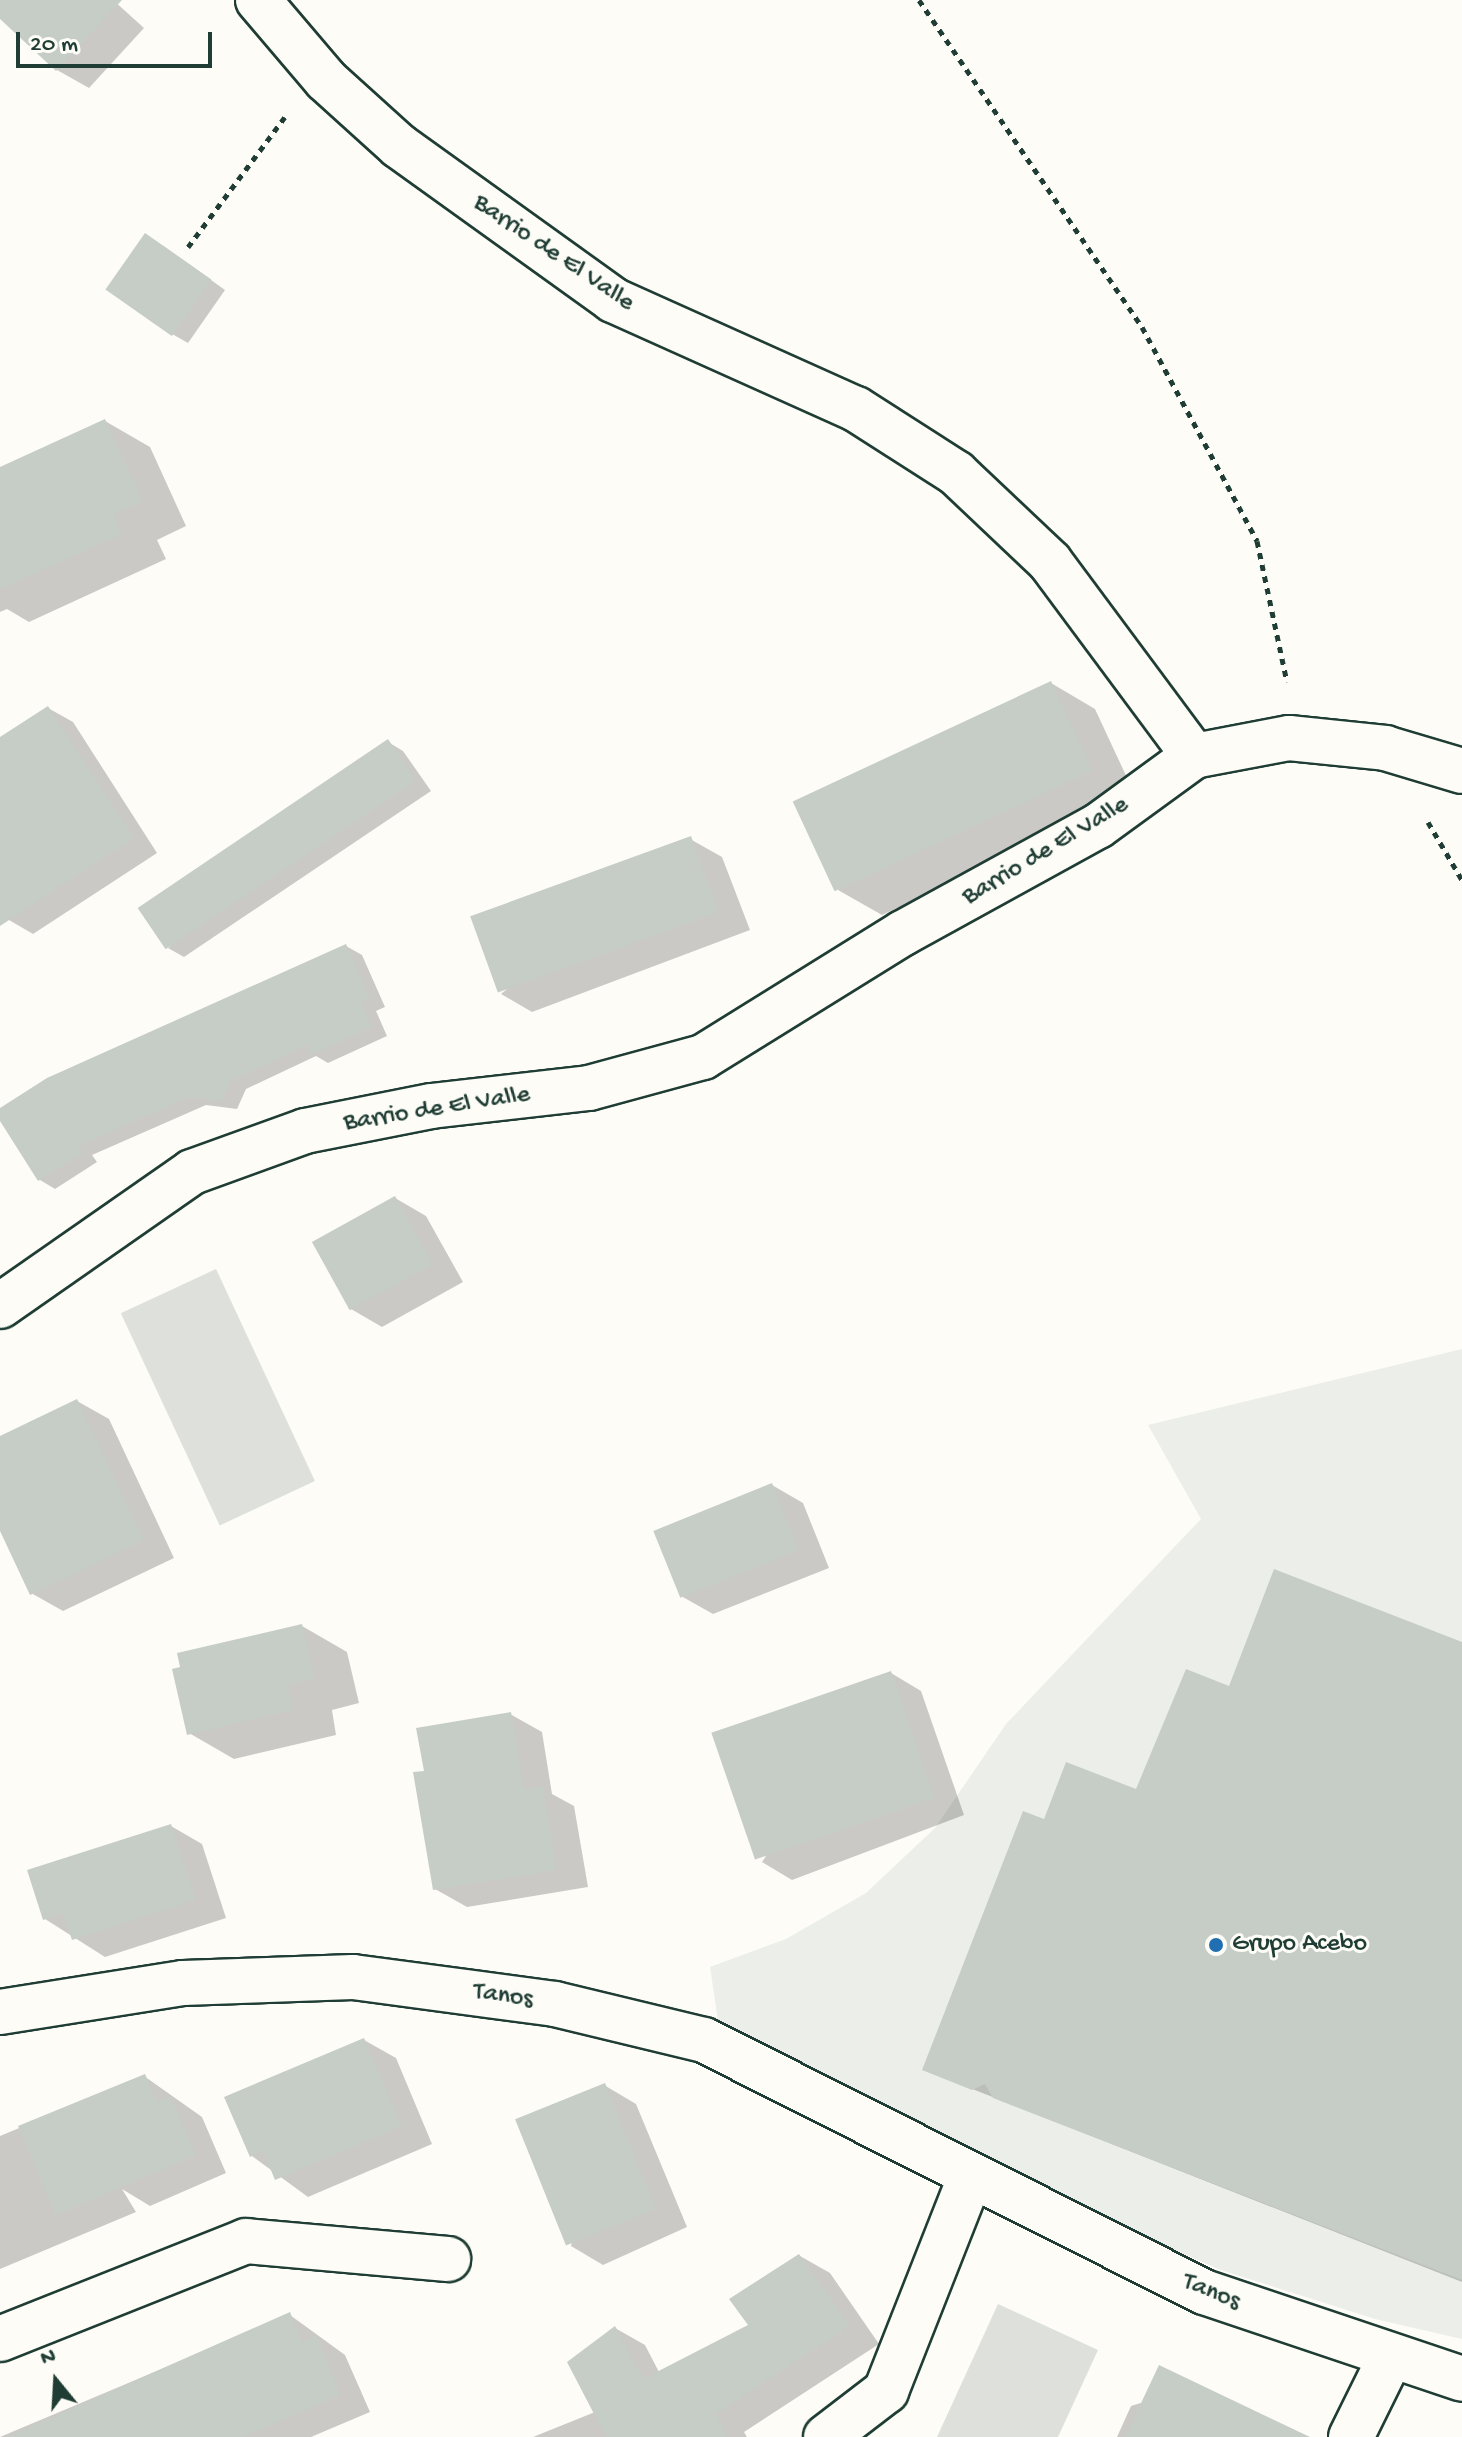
<!DOCTYPE html>
<style>
body{margin:0}
#map{position:relative;width:1462px;height:2437px;overflow:hidden;background:#fdfcf7;font-family:"Gochi Hand",sans-serif}
div>[style]{position:absolute}
[style*='--x']{left:calc(var(--x)*1px);top:calc(var(--y)*1px);width:calc(var(--w)*1px);rotate:calc(var(--a)*1deg)}
.built>*{inset:0;background:#eceee9}
.green>*{inset:0;background:#dde0db;transform-origin:0 0}
.shadow>*{inset:0;background:#0003}
.building>*{inset:0;background:#c6cdc7;transform-origin:0 0}
.path>*{height:5px;margin-top:-2.5px;transform-origin:0;background:repeating-linear-gradient(90deg,#1f3d34 0 6px,transparent 0 12px)}
.roads{filter:drop-shadow(2px 0 #1f3d34) drop-shadow(-2px 0 #1f3d34) drop-shadow(0 2px #1f3d34) drop-shadow(0 -2px #1f3d34)}
.minor>*{height:44px;margin:-22px;padding:0 22px;transform-origin:22px;border-radius:22px;background:#fdfcf7}
.dots>*{width:22px;height:22px;translate:-50% -50%;box-sizing:border-box;border:4px solid #fdfcf7;border-radius:50%}
span{translate:-50% -50%;white-space:nowrap;text-align:center;line-height:1.15;-webkit-text-stroke:6px #fdfcf7;paint-order:stroke}
.street-label{font-size:26px;color:#1f3d34}
.poi-label{font-size:26px;color:#1f3d34}
.left{translate:0 -50%;text-align:left}
.north{position:absolute;left:16px;top:2341px;width:80px;height:80px;-webkit-text-stroke:6px #fdfcf7;paint-order:stroke;rotate:342deg;font-size:22px;font-weight:700;line-height:32px;text-align:center;color:#1f3d34}
.north::after{content:'';display:block;margin:auto;width:28px;height:36px;background:#1f3d34;clip-path:polygon(50% 0,100% 100%,50% 72%,0 100%)}
.scale{position:absolute;left:16px;top:32px;width:196px;height:36px;box-sizing:border-box;border:4px solid #1f3d34;border-top:0;padding-left:10px;font-size:24px;line-height:28px;white-space:nowrap;color:#1f3d34;-webkit-text-stroke:6px #fdfcf7;paint-order:stroke}
</style>
<div id="map">
<div class="built">
<div style="clip-path:polygon(1462px 1349px,1462px 2339px,1375px 2319px,1221px 2270px,1094px 2216px,718px 2021px,710px 1967px,786px 1939px,866px 1893px,935px 1828px,1006px 1724px,1201px 1519px,1148px 1425px)"></div>
</div>
<div class="green">
<div style="left:216px;top:1269px;width:234px;height:105px;rotate:65deg"></div>
<div style="clip-path:polygon(998px 2304px,1098px 2350px,1058px 2437px,937px 2437px)"></div>
</div>
<div class="shadow">
<div style="clip-path:polygon(0 0,113px 0,144px 28px,89px 88px,57px 70px,0 16px)"></div>
<div style="clip-path:polygon(162px 245px,225px 290px,188px 343px,172px 334px)"></div>
<div style="clip-path:polygon(105px 421px,150px 447px,186px 526px,157px 540px,166px 559px,29px 622px,7px 609px,0 612px,0 469px)"></div>
<div style="clip-path:polygon(1051px 683px,1095px 709px,1136px 797px,882px 915px,838px 890px)"></div>
<div style="clip-path:polygon(48px 708px,73px 722px,157px 853px,33px 934px,9px 920px,0 907px,0 739px)"></div>
<div style="clip-path:polygon(388px 742px,403px 751px,431px 791px,184px 957px,168px 948px)"></div>
<div style="clip-path:polygon(690px 839px,722px 857px,750px 930px,532px 1012px,501px 994px)"></div>
<div style="clip-path:polygon(346px 946px,362px 955px,385px 1007px,376px 1011px,387px 1036px,328px 1063px,316px 1056px,246px 1089px,237px 1109px,206px 1105px,92px 1155px,97px 1162px,55px 1189px,40px 1180px,0 1117px,0 1111px)"></div>
<div style="clip-path:polygon(395px 1198px,426px 1216px,463px 1282px,382px 1327px,351px 1309px)"></div>
<div style="clip-path:polygon(77px 1401px,109px 1419px,174px 1558px,63px 1611px,31px 1593px,0 1527px,0 1437px)"></div>
<div style="clip-path:polygon(772px 1485px,803px 1503px,829px 1568px,713px 1614px,681px 1596px)"></div>
<div style="clip-path:polygon(302px 1626px,347px 1652px,359px 1703px,332px 1710px,336px 1735px,234px 1759px,189px 1733px)"></div>
<div style="clip-path:polygon(1462px 1644px,1462px 2282px,924px 2070px,1045px 1822px,1137px 1792px,1230px 1688px)"></div>
<div style="clip-path:polygon(891px 1673px,921px 1691px,964px 1815px,792px 1880px,762px 1862px)"></div>
<div style="clip-path:polygon(510px 1714px,542px 1732px,552px 1794px,574px 1806px,588px 1887px,467px 1907px,435px 1889px)"></div>
<div style="clip-path:polygon(171px 1826px,202px 1844px,226px 1918px,105px 1957px,45px 1919px)"></div>
<div style="clip-path:polygon(364px 2040px,396px 2058px,432px 2144px,308px 2197px,252px 2156px)"></div>
<div style="clip-path:polygon(144px 2076px,202px 2117px,226px 2173px,150px 2206px,122px 2189px,136px 2212px,0 2269px,0 2136px)"></div>
<div style="clip-path:polygon(604px 2085px,636px 2104px,687px 2227px,603px 2265px,571px 2246px)"></div>
<div style="clip-path:polygon(800px 2256px,830px 2273px,879px 2344px,744px 2432px,747px 2437px,533px 2437px,595px 2412px,615px 2328px,645px 2345px,659px 2372px,751px 2326px)"></div>
<div style="clip-path:polygon(290px 2315px,345px 2355px,370px 2412px,311px 2437px,0 2437px)"></div>
<div style="clip-path:polygon(1144px 2402px,1297px 2437px,1117px 2437px,1131px 2406px)"></div>
</div>
<div class="building">
<div style="clip-path:polygon(0 0,122px 0,56px 71px,0 19px)"></div>
<div style="left:145px;top:233px;width:81px;height:69px;rotate:35deg"></div>
<div style="clip-path:polygon(105px 419px,143px 501px,113px 515px,122px 534px,0 589px,0 467px)"></div>
<div style="left:1051px;top:681px;width:99px;height:285px;rotate:65deg"></div>
<div style="clip-path:polygon(48px 706px,134px 838px,0 926px,0 737px)"></div>
<div style="left:388px;top:739px;width:50px;height:302px;rotate:56deg"></div>
<div style="left:691px;top:836px;width:81px;height:235px;rotate:70deg"></div>
<div style="clip-path:polygon(346px 944px,370px 998px,361px 1002px,372px 1027px,311px 1055px,306px 1045px,231px 1081px,221px 1101px,189px 1097px,78px 1146px,83px 1153px,38px 1181px,0 1121px,0 1108px,47px 1078px)"></div>
<div style="left:395px;top:1196px;width:78px;height:95px;rotate:61deg"></div>
<div style="clip-path:polygon(77px 1399px,144px 1540px,30px 1595px,0 1531px,0 1436px)"></div>
<div style="left:772px;top:1483px;width:72px;height:128px;rotate:68deg"></div>
<div style="clip-path:polygon(1274px 1569px,1462px 1642px,1462px 2280px,993px 2098px,985px 2084px,972px 2090px,922px 2070px,1023px 1811px,1044px 1819px,1066px 1762px,1136px 1789px,1186px 1669px,1229px 1686px)"></div>
<div style="clip-path:polygon(302px 1624px,315px 1678px,288px 1685px,292px 1710px,187px 1735px,172px 1669px,180px 1667px,177px 1653px)"></div>
<div style="left:891px;top:1671px;width:134px;height:190px;rotate:71deg"></div>
<div style="clip-path:polygon(511px 1712px,524px 1789px,543px 1786px,557px 1870px,433px 1890px,413px 1772px,424px 1771px,416px 1728px)"></div>
<div style="clip-path:polygon(171px 1824px,196px 1900px,72px 1940px,63px 1913px,43px 1920px,27px 1870px)"></div>
<div style="clip-path:polygon(364px 2038px,402px 2126px,275px 2180px,263px 2151px,250px 2157px,224px 2097px)"></div>
<div style="clip-path:polygon(145px 2074px,157px 2102px,170px 2096px,196px 2155px,56px 2215px,18px 2126px)"></div>
<div style="left:605px;top:2083px;width:136px;height:97px;rotate:68deg"></div>
<div style="clip-path:polygon(799px 2254px,850px 2326px,716px 2414px,727px 2437px,606px 2437px,567px 2362px,615px 2326px,643px 2379px,748px 2325px,729px 2299px)"></div>
<div style="clip-path:polygon(290px 2312px,302px 2342px,316px 2335px,341px 2395px,242px 2437px,7px 2437px)"></div>
<div style="clip-path:polygon(1159px 2365px,1310px 2437px,1125px 2437px)"></div>
</div>
<div class="path">
<div style="--x:919;--y:0;--w:396;--a:55.7"></div>
<div style="--x:1142;--y:327;--w:243;--a:61.7"></div>
<div style="--x:1257;--y:541;--w:144;--a:78"></div>
<div style="--x:188;--y:247;--w:162;--a:-53.3"></div>
<div style="--x:1428;--y:822;--w:67;--a:59.6"></div>
</div>
<div class="roads">
<div class="minor">
<div style="--x:258;--y:0;--w:105;--a:49.6"></div>
<div style="--x:326;--y:80;--w:98;--a:42.1"></div>
<div style="--x:399;--y:146;--w:264;--a:35.7"></div>
<div style="--x:613;--y:300;--w:266;--a:24.2"></div>
<div style="--x:856;--y:409;--w:119;--a:32.6"></div>
<div style="--x:956;--y:473;--w:129;--a:43.4"></div>
<div style="--x:1050;--y:562;--w:242;--a:53.4"></div>
<div style="--x:0;--y:1306;--w:234;--a:-34.9"></div>
<div style="--x:192;--y:1172;--w:120;--a:-19.9"></div>
<div style="--x:305;--y:1131;--w:128;--a:-11.2"></div>
<div style="--x:431;--y:1106;--w:159;--a:-6.5"></div>
<div style="--x:589;--y:1088;--w:118;--a:-15.2"></div>
<div style="--x:703;--y:1057;--w:235;--a:-31.8"></div>
<div style="--x:903;--y:933;--w:222;--a:-28.8"></div>
<div style="--x:1098;--y:826;--w:119;--a:-36.1"></div>
<div style="--x:1194;--y:756;--w:97;--a:-10.7"></div>
<div style="--x:1289;--y:738;--w:97;--a:5.9"></div>
<div style="--x:1385;--y:748;--w:80;--a:16.6"></div>
<div style="--x:0;--y:2012;--w:185;--a:-9"></div>
<div style="--x:183;--y:1983;--w:170;--a:-2"></div>
<div style="--x:353;--y:1977;--w:204;--a:7.6"></div>
<div style="--x:555;--y:2004;--w:153;--a:13.6"></div>
<div style="--x:704;--y:2040;--w:560;--a:26.75"></div>
<div style="--x:1204;--y:2292;--w:272;--a:18.6"></div>
<div style="--x:0;--y:2339;--w:265;--a:-21.7"></div>
<div style="--x:246;--y:2241;--w:203;--a:5.1"></div>
<div style="--x:826;--y:2437;--w:76;--a:-37.5"></div>
<div style="--x:886;--y:2391;--w:229;--a:-68.5"></div>
<div style="--x:1351;--y:2437;--w:88;--a:-63.7"></div>
</div>
</div>
<div class="dots">
<div style="left:1216px;top:1945px;background:#1f6fb2"></div>
</div>
<div class="street-label">
<span style="left:553px;top:254px;rotate:34deg">Barrio de El Valle</span>
<span style="left:1046px;top:852px;rotate:-31deg">Barrio de El Valle</span>
<span style="left:437px;top:1110px;rotate:-9deg">Barrio de El Valle</span>
<span style="left:503px;top:1997px;rotate:8deg">Tanos</span>
<span style="left:1211px;top:2293px;rotate:22deg">Tanos</span>
</div>
<div class="poi-label">
<span class="left" style="left:1232px;top:1945px">Grupo Acebo</span>
</div>
<div class="north">N</div>
<div class="scale">20 m</div>
</div>
